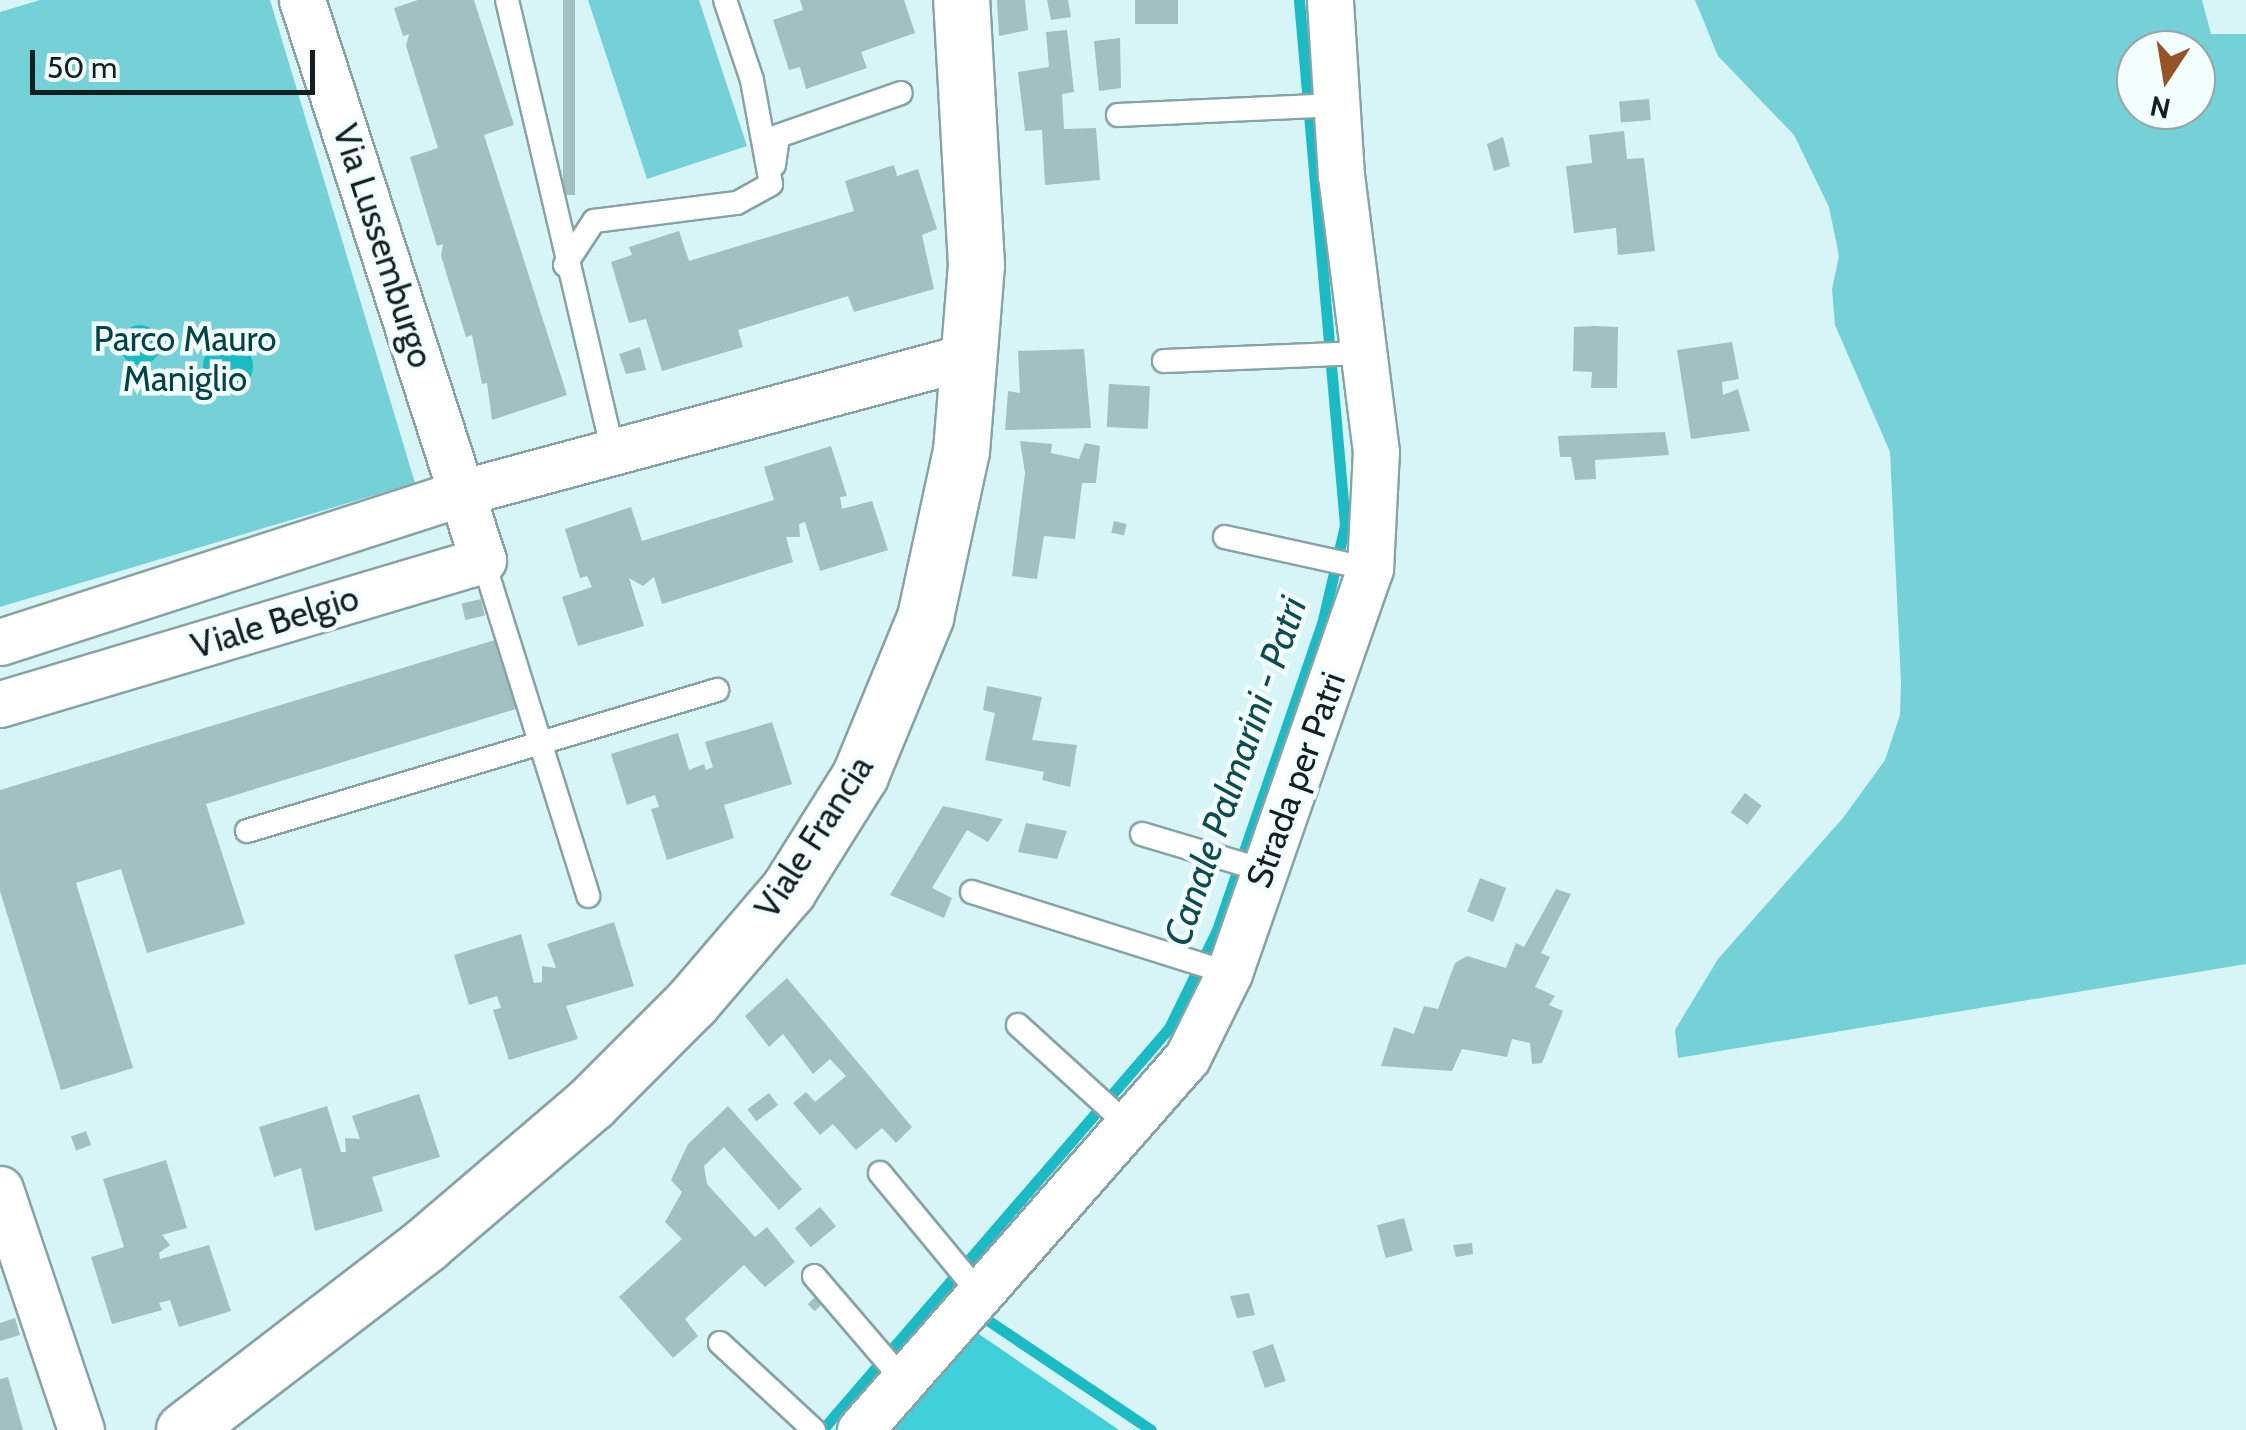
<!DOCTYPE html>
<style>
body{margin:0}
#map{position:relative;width:2246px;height:1430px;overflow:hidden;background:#d7f5f7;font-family:Cabin,sans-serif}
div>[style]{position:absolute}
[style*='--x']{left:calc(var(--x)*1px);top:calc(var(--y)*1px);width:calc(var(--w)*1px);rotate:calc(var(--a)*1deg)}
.green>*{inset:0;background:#75d1d8}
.forest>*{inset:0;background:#40d0da}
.water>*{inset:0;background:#1abbc5}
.round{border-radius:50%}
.stream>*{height:11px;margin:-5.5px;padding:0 5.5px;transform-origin:5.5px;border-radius:5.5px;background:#1abbc5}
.building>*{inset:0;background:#a2bfc1;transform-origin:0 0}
.roads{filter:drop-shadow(2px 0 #87a3a5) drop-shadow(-2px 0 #87a3a5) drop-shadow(0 2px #87a3a5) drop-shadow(0 -2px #87a3a5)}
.lane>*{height:22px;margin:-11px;padding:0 11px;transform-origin:11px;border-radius:11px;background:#fff}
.street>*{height:45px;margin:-22.5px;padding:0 22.5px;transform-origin:22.5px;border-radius:22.5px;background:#fff}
.secondary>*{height:55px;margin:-27.5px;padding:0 27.5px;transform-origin:27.5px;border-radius:27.5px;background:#fff}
span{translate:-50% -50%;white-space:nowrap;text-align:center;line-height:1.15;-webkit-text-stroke:9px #f2feff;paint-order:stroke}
.street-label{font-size:35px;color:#141f20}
.park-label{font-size:35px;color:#014448}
.water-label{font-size:38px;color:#0d4c50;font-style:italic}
.north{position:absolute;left:2116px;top:30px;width:100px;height:100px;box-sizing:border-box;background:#f2feff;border:2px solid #99a5a6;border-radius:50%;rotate:192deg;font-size:28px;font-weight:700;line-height:40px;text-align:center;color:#141f20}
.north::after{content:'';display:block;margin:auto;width:35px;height:45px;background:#975325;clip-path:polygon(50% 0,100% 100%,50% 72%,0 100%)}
.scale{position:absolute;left:30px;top:50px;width:285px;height:45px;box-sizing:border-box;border:5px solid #141f20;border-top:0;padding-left:12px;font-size:30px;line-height:35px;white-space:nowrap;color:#141f20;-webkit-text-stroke:8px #f2feff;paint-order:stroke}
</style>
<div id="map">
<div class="green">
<div style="clip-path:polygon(40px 0,270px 0,415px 483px,0 607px,0 12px)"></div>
<div style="clip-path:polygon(588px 0,699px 0,747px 146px,647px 179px)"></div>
<div style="clip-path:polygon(evenodd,1695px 0,2202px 0,2211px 34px,2246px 34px,2246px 964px,1678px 1058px,1675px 1030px,1718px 959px,1843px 818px,1885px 760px,1900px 715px,1901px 682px,1890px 452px,1835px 325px,1832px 289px,1839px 256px,1829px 207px,1794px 135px,1718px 56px,1695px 0,2136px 50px,2196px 50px,2196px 110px,2136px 110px,2136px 50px)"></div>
</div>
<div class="forest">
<div style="clip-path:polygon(973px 1330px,1119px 1430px,880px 1430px)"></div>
</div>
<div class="water">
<div class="round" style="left:120px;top:325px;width:40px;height:40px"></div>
<div class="round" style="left:203px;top:341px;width:50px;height:50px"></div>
</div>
<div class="stream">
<div style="--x:989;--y:1321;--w:195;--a:33.9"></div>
<div style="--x:822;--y:1430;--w:531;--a:-49.2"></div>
<div style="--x:1169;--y:1028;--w:109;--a:-63.9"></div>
<div style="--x:1217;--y:930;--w:324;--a:-71.1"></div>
<div style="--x:1322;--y:624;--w:102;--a:-76.9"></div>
<div style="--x:1345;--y:525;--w:527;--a:-95.01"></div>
</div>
<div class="building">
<div style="clip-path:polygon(418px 0,474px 0,514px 125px,484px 135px,567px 395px,492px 420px,487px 383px,482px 384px,472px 335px,466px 337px,441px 256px,443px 244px,437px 246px,410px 157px,438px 148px,406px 46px,409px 34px,403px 36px,394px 8px)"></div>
<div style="left:563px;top:0;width:12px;height:195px"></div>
<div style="clip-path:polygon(800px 0,904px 0,915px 33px,861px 52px,867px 68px,806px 89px,800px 67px,789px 70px,773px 20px,803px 10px)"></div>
<div style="clip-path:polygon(997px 0,1025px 0,1028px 30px,999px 36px)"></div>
<div style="clip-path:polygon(1047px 0,1068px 0,1071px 17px,1051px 20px)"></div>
<div style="left:1135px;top:0;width:43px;height:24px"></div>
<div style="clip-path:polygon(1067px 30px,1074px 92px,1062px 94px,1064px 129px,1096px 128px,1100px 180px,1045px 185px,1042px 130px,1025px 131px,1018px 72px,1049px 67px,1046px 32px)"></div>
<div style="clip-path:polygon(1120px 38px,1121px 88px,1099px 91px,1094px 41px)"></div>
<div style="left:1649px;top:99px;width:21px;height:30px;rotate:85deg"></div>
<div style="clip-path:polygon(1624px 131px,1627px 159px,1644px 158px,1655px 251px,1618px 255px,1616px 228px,1574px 233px,1566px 166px,1592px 163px,1589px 135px)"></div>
<div style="clip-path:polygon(1503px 137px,1510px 166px,1494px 171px,1487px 144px)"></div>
<div style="clip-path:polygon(894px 165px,897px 176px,918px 169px,937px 229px,922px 235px,934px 289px,854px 312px,848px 296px,738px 330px,743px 347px,662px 371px,646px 319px,629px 323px,611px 262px,632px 255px,629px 247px,679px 231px,689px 261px,854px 211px,845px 181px)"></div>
<div style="clip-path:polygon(1594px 326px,1618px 327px,1617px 388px,1591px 388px,1592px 372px,1573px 371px,1574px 327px)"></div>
<div style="clip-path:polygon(1732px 342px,1739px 379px,1722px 382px,1723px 395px,1738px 389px,1750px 431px,1691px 439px,1677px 350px)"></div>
<div style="clip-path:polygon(640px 347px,646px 370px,626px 374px,619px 354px)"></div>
<div style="clip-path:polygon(1084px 349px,1091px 428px,1005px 430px,1008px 391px,1020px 393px,1018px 351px)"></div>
<div style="left:1109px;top:384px;width:41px;height:43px;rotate:3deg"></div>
<div style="clip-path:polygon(1665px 432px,1669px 455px,1595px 460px,1596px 479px,1575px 480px,1571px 457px,1560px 457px,1558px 436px)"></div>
<div style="clip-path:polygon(1020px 441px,1052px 444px,1051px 453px,1079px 459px,1085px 443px,1100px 446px,1096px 483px,1082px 483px,1075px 539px,1044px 536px,1037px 579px,1012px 576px,1025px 473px)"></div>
<div style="clip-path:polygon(831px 446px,847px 496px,840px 497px,842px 509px,872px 501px,888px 550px,820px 571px,805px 522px,799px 524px,800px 537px,786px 537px,793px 562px,662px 604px,654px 577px,643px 586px,629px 578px,644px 626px,578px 646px,562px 597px,592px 587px,587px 576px,580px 578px,565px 529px,631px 507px,642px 541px,774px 500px,764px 467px)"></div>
<div style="left:1114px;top:521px;width:13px;height:12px;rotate:13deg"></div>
<div style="left:481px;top:599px;width:17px;height:20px;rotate:77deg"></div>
<div style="clip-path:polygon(495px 640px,516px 709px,206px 804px,245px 924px,147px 953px,121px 869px,76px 883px,133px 1068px,61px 1090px,0 891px,0 790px)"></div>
<div style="clip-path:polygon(987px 686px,1042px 697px,1032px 740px,1077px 745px,1070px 787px,1042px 780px,1044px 772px,985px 760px,995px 713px,983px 710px)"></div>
<div style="clip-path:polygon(772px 722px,792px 784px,724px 805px,734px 838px,667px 860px,651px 809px,659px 807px,655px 795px,627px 805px,611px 754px,678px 733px,689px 770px,704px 764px,706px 770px,713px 767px,705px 742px)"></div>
<div style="left:1745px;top:793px;width:21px;height:24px;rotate:37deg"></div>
<div style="clip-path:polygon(943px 806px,1003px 819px,988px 842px,967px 830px,932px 888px,952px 898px,944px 918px,890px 895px)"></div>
<div style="clip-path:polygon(1026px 823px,1067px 831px,1057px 859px,1018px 852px)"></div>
<div style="left:1480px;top:878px;width:28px;height:36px;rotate:21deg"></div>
<div style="clip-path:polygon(1556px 889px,1571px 894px,1541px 953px,1550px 957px,1535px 987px,1555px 996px,1549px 1005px,1563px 1011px,1542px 1063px,1532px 1064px,1530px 1043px,1512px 1039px,1507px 1057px,1462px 1049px,1452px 1071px,1381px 1066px,1394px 1027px,1414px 1034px,1424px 1006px,1438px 1009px,1455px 963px,1467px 956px,1506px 968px,1516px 943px,1524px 947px)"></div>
<div style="clip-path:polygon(614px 922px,634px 986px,566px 1006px,578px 1039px,509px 1060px,493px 1010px,501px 1008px,497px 996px,469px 1005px,454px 955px,521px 934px,534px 983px,542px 982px,542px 966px,556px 968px,547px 944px)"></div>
<div style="clip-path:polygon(787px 978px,912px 1127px,896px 1143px,882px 1128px,856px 1150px,833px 1124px,820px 1135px,793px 1103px,806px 1092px,815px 1102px,846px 1076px,830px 1059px,813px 1074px,783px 1034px,769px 1047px,745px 1016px)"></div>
<div style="left:769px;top:1093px;width:15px;height:27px;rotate:53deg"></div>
<div style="clip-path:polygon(419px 1094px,440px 1157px,372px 1177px,383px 1211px,315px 1231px,301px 1168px,274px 1177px,259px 1127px,327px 1106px,341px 1152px,346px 1152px,345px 1138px,360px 1139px,352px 1116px)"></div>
<div style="clip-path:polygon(728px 1106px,802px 1189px,779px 1210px,724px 1147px,704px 1166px,707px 1184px,755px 1237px,767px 1227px,795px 1262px,765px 1287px,744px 1265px,685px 1319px,698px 1336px,673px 1358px,619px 1297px,682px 1239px,665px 1222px,682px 1192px,671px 1180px,688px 1144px)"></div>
<div style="left:86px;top:1131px;width:15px;height:16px;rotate:70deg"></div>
<div style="clip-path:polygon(166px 1160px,187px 1228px,162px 1235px,170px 1245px,159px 1253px,160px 1259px,209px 1245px,231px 1311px,179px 1327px,170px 1300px,159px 1303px,162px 1310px,112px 1324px,91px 1257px,124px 1247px,103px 1179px)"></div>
<div style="left:820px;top:1207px;width:25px;height:33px;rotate:50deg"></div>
<div style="left:1404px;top:1218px;width:34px;height:28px;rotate:75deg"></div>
<div style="clip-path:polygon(1472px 1243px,1473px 1254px,1456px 1257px,1453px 1245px)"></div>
<div style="clip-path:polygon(1249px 1293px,1255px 1315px,1237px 1318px,1230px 1296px)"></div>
<div style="left:817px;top:1295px;width:10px;height:13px;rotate:45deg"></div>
<div style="clip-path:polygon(15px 1318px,20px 1335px,0 1341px,0 1323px)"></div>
<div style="left:1273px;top:1344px;width:39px;height:22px;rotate:71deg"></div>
<div style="clip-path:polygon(8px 1377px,23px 1430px,0 1430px,0 1379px)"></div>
</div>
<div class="roads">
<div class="lane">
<div style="--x:507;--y:0;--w:464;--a:76.8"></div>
<div style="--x:1118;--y:115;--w:220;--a:-2.6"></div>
<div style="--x:774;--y:165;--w:29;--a:-82"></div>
<div style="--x:778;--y:136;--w:130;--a:-19.3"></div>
<div style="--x:565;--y:265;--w:53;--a:-56.6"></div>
<div style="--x:594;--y:221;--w:144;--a:-7.2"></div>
<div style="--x:737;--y:203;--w:39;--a:-29"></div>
<div style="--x:771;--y:184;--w:106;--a:-100.4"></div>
<div style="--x:752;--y:80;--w:84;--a:-108.6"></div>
<div style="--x:1164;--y:361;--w:199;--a:-2.3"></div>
<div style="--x:1225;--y:537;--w:148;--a:12.4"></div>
<div style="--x:483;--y:560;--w:352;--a:72.6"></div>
<div style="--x:247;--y:831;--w:491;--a:-16.7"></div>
<div style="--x:1142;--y:834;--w:126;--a:16.6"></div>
<div style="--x:972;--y:892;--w:269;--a:17.5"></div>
<div style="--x:1018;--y:1025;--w:151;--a:42.3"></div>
<div style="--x:880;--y:1173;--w:158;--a:50.4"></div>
<div style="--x:814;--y:1276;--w:138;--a:49.4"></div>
<div style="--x:720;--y:1343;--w:128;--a:42.8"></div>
</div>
<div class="street">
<div style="--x:0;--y:642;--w:488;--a:-17.9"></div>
<div style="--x:464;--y:492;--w:523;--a:-15.07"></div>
<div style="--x:0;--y:704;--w:504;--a:-16.6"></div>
<div style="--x:483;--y:560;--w:589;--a:-107.91"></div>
<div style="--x:0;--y:1189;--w:254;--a:71.4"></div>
<div style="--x:860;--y:1430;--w:495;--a:-48.7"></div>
<div style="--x:1187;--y:1058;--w:95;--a:-63.7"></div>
<div style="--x:1229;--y:973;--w:428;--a:-70.8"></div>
<div style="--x:1370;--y:569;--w:117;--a:-87.1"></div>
<div style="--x:1376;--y:452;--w:278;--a:-97.2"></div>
<div style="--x:1341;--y:176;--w:176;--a:-93.6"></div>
</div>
<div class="secondary">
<div style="--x:184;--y:1430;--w:305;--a:-37.5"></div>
<div style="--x:426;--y:1244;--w:218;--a:-40.5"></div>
<div style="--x:592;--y:1102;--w:141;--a:-45"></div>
<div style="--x:692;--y:1002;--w:148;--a:-49.4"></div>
<div style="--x:788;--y:890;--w:136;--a:-57.9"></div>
<div style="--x:860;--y:775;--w:171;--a:-67.6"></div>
<div style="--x:925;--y:617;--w:170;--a:-77.8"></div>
<div style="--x:961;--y:451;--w:187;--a:-85.4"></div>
<div style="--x:976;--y:265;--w:265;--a:-93.2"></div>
</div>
</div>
<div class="street-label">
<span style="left:383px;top:246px;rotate:72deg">Via Lussemburgo</span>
<span style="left:275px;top:622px;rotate:-17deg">Viale Belgio</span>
<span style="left:1296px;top:780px;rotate:-70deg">Strada per Patri</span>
<span style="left:814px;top:837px;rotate:-57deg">Viale Francia</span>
</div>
<div class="park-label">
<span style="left:185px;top:359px">Parco Mauro<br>Maniglio</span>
</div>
<div class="water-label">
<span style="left:1235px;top:771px;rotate:-71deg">Canale Palmarini - Patri</span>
</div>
<div class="north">N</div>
<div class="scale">50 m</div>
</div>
